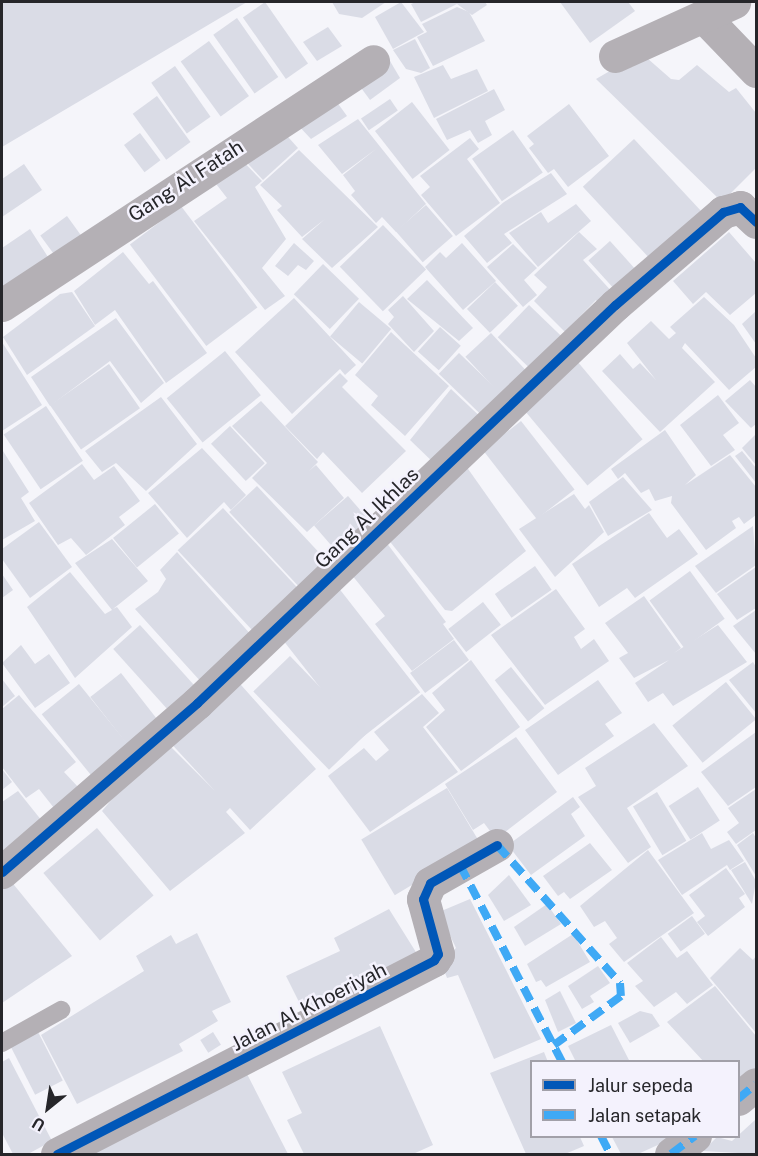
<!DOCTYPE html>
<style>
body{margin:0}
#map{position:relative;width:758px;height:1156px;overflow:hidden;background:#f5f5fa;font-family:"Public Sans",sans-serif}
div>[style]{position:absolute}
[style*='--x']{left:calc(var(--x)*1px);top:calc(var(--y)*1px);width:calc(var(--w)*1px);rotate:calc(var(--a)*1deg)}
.building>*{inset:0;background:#dadce6;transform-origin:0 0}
.lane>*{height:18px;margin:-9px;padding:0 9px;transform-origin:9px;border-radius:9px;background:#b4b0b5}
.street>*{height:33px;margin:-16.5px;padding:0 16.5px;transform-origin:16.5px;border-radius:16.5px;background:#b4b0b5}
.quiet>*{height:8px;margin-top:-4px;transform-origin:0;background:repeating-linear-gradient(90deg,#3fa9f5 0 15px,transparent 0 23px)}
.cycleway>*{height:9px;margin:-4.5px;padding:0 4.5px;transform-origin:4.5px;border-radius:4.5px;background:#0057b8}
span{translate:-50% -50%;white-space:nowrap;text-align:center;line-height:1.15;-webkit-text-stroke:5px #f4f2fd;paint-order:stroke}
.street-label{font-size:20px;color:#26262a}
.frame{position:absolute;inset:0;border:3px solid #26262a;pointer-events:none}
.legend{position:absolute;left:530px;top:1060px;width:210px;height:78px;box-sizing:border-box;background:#f4f2fd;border:2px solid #a2a0a9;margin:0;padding:8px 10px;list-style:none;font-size:18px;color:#26262a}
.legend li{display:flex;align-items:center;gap:12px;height:30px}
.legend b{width:30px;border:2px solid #a2a0a9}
.north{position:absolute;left:18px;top:1078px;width:60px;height:60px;-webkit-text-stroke:4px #f4f2fd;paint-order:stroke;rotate:210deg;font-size:16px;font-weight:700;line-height:24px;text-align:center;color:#26262a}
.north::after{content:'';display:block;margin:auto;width:21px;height:27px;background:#26262a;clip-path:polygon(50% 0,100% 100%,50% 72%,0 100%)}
</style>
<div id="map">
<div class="building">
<div style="clip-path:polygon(2px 2px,247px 2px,2px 147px)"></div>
<div style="left:265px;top:2px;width:75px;height:27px;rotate:55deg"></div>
<div style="clip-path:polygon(332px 2px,386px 2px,362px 18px,339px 14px)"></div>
<div style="clip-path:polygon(401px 2px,424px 32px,393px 49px,375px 17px)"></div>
<div style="clip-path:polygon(416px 2px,485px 2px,487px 5px,472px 15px,457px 4px,421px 22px,411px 4px)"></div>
<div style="clip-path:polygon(560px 2px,628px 2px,635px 11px,590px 43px)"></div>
<div style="clip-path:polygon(457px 7px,469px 12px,485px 41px,433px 66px,417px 37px,427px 32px,422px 24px)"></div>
<div style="left:237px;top:18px;width:72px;height:29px;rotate:55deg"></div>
<div style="clip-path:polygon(328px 27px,342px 46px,317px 61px,303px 42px)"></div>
<div style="clip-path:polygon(415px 39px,430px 68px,421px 73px,406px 69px,393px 50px)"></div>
<div style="left:209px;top:41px;width:68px;height:35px;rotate:54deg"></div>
<div style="clip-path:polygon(647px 58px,671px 79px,679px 80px,697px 65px,729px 92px,736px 88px,756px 113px,756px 168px,722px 202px,596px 79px,627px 61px,632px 67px)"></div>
<div style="clip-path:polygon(390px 61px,400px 78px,370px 100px,356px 81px)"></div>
<div style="clip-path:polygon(443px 65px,451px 79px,477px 69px,488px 91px,434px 118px,414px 77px)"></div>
<div style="left:175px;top:66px;width:62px;height:29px;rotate:55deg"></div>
<div style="clip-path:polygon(494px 89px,505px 110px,485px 121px,492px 135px,478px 143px,470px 130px,447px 140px,436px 119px)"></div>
<div style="clip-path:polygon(331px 94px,347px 116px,311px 139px,296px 123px)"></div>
<div style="left:157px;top:96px;width:57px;height:30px;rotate:54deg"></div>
<div style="left:390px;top:99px;width:14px;height:35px;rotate:56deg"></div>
<div style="left:412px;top:102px;width:61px;height:47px;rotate:52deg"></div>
<div style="clip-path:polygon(569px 104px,609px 156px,568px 187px,554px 169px,548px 173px,529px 148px,534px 144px,527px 136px)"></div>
<div style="clip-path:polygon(358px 119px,426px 204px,396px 232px,382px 217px,376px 223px,351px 195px,355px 191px,343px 175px,376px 149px,342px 174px,318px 145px)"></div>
<div style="clip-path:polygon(279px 127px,298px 148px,263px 180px,240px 155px)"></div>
<div style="left:513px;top:130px;width:52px;height:50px;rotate:55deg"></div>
<div style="left:140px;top:133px;width:34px;height:20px;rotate:53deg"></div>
<div style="clip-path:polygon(470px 138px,479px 149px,467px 159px,500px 203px,456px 236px,421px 195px,430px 187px,420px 176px)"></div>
<div style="left:634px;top:139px;width:99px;height:70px;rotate:47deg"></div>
<div style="clip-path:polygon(299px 150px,378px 227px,332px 268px,302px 239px,325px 219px,302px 237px,277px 210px,282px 206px,260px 185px)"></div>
<div style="clip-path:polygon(239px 157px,262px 181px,255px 187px,286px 239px,262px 268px,285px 296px,265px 310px,194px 221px,227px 198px,213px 180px)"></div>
<div style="clip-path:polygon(24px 164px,42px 190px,2px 217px,2px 179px)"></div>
<div style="clip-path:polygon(551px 173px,567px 194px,504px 234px,512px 243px,487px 263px,464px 236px,504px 202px)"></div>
<div style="clip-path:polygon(576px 204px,591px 221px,538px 267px,509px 233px,541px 212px,548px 223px)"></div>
<div style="left:426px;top:205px;width:41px;height:40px;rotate:49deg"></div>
<div style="left:181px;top:206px;width:127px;height:64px;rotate:53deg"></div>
<div style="left:67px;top:216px;width:32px;height:33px;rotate:54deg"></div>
<div style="left:383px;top:225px;width:62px;height:60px;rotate:46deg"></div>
<div style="clip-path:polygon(30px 229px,48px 257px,2px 288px,2px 248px)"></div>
<div style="clip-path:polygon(579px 232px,597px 249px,583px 260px,614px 294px,600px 306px,596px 300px,565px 332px,534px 301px,547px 287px,534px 275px)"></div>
<div style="clip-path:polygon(729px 232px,756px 263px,756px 293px,730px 315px,706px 292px,693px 304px,673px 281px)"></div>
<div style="left:610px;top:241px;width:48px;height:29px;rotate:48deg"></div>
<div style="clip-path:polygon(294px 243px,314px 261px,306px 270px,298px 265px,288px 276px,275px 266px)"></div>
<div style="clip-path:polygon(462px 243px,496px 281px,463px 310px,425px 267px,440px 252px,446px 258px)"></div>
<div style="clip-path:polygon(513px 244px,537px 268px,524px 280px,537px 295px,523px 307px,487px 267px)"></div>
<div style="clip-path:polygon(123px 252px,149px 284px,153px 281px,207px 353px,166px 383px,115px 310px,95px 325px,74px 291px)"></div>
<div style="left:323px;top:264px;width:50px;height:42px;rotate:44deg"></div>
<div style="clip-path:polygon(427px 280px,473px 328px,459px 341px,407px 299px)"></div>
<div style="left:495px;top:282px;width:33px;height:39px;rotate:46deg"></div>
<div style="clip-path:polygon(72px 292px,95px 326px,27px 375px,3px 337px,60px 294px)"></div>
<div style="clip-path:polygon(403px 296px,434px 331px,414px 352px,388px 324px,394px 317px,388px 310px)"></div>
<div style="clip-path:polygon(704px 297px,734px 325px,756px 358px,756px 367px,729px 390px,685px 343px,682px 348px,715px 382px,660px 432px,602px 371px,620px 354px,633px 369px,640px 363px,656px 380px,627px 343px,651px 321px,669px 339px,676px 333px,670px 327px)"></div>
<div style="clip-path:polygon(294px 298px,356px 365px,345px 375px,340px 369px,292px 414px,235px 352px)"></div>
<div style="left:359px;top:302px;width:42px;height:45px;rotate:40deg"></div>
<div style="left:529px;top:305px;width:52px;height:45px;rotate:44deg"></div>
<div style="clip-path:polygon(756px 311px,756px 344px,742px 324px)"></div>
<div style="clip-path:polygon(116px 318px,164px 383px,141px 403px,110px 361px,50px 406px,31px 377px)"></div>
<div style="left:440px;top:327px;width:28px;height:33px;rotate:42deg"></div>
<div style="clip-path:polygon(391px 332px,449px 386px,405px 436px,371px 405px,378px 396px,355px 375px)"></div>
<div style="left:491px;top:333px;width:63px;height:35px;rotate:47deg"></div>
<div style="clip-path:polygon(2px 342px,42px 405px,2px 431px)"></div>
<div style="left:225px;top:351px;width:57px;height:75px;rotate:51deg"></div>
<div style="left:459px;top:353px;width:67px;height:29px;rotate:44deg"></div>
<div style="left:577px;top:361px;width:102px;height:72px;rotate:50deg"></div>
<div style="left:109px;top:364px;width:54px;height:72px;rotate:55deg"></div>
<div style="clip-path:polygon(340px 373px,348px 381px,342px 387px,406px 451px,362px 493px,323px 452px,317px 459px,285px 426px)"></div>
<div style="clip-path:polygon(750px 380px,756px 387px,756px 424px,751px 428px,725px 401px)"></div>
<div style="clip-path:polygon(451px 389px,488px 424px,437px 466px,410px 440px)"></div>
<div style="clip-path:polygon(718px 395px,739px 423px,723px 435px,735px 450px,711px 466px,680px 425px)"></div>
<div style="clip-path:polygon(161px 397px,197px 444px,146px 491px,116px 463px,102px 472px,85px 451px)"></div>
<div style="clip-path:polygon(261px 401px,318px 462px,309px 471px,316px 465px,344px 498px,307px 532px,252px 478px,267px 463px,232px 426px)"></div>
<div style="left:46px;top:406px;width:66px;height:51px;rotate:56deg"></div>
<div style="left:521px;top:421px;width:87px;height:48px;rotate:52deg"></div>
<div style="left:230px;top:426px;width:51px;height:26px;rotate:47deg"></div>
<div style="clip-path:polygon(665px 430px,696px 475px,685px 485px,730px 455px,756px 487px,756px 515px,744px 524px,739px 517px,732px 521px,736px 528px,706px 550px,671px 503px,672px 496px,655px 501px,649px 489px,641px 493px,625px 473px,618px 479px,611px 469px)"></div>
<div style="clip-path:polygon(756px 434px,756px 465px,742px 448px)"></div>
<div style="clip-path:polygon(202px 448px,246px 495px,231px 510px,224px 502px,187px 538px,148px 493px)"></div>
<div style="clip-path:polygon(3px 451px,29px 492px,21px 498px,35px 521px,2px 540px)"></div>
<div style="clip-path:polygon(742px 451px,756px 468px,756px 483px,735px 456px)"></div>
<div style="clip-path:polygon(82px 464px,94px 480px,114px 466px,140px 501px,119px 517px,125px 525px,86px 555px,71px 538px,58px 545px,29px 503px)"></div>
<div style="clip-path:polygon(466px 466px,526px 551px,452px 611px,445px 610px,383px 533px)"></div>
<div style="clip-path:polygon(623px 477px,652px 510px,608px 536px,589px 502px)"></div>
<div style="left:257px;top:486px;width:106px;height:38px;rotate:47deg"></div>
<div style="clip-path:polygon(574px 494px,585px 509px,589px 505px,604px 532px,555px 577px,519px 529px)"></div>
<div style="left:348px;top:496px;width:37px;height:45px;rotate:49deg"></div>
<div style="left:155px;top:504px;width:38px;height:54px;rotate:51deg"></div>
<div style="left:223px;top:508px;width:115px;height:62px;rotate:47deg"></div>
<div style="clip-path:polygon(649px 513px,667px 538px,679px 529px,698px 554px,635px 598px,627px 588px,599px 607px,572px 564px)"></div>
<div style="clip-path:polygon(39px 522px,72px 567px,30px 598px,2px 559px,2px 549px)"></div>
<div style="clip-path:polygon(753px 526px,756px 565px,716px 593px,695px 566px)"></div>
<div style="clip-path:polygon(383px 538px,446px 622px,443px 624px,454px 639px,412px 671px,375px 624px,385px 616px,347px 569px)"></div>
<div style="clip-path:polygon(112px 539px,148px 581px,113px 609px,117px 607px,132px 627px,75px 678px,27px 607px,70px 572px,105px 614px,112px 610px,75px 563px)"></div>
<div style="clip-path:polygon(177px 552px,253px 637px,202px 683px,135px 609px,158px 592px,166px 579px,160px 570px)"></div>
<div style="left:535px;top:566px;width:29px;height:49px;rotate:55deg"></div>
<div style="clip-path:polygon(756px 567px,756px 608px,737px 620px,717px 594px)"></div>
<div style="left:690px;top:571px;width:59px;height:50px;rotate:54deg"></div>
<div style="clip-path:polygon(2px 574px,13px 590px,2px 598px)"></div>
<div style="left:334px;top:582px;width:140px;height:76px;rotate:52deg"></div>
<div style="clip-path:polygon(556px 589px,585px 629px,574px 637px,581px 649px,594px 639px,609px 661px,545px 705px,491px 635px)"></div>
<div style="clip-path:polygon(644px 596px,681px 648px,674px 653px,718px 625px,747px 662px,673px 706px,663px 693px,648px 702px,635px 683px,669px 660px,634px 678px,619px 658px,628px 653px,605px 623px)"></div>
<div style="left:483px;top:602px;width:29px;height:44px;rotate:52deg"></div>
<div style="clip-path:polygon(756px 610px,756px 654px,733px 626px)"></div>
<div style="left:140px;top:625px;width:86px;height:36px;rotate:48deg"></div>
<div style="left:454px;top:640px;width:25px;height:55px;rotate:53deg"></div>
<div style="clip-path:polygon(21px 645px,35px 664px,49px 654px,70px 683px,35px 708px,2px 663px)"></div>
<div style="left:290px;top:656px;width:109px;height:51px;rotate:46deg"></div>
<div style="clip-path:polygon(471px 660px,520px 727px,461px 771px,426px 727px,445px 710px,432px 693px)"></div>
<div style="clip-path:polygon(753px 662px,756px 667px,756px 713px,729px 680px)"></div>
<div style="left:511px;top:667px;width:53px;height:21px;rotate:51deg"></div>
<div style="left:121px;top:673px;width:66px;height:39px;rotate:52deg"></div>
<div style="clip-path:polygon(233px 676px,316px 769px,250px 830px,230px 808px,226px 812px,245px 833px,170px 891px,102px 811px,163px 739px,215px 791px,165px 737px)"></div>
<div style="clip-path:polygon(2px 679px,15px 696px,2px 707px)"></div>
<div style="clip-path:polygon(598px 680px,622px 713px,605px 724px,614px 736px,558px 775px,525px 730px)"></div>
<div style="left:726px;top:682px;width:48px;height:69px;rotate:51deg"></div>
<div style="left:79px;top:684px;width:83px;height:48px;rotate:51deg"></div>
<div style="clip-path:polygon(422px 694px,439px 713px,423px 727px,458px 772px,370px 832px,328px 776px,364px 748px,376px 761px,389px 750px,374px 732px)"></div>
<div style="clip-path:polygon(19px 695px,76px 762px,64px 772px,79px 788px,54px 808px,39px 789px,26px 798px,2px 767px,2px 709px)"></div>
<div style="clip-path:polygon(654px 723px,688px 766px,627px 808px,651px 847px,628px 863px,578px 797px,596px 786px,585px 768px)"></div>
<div style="clip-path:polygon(756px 732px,756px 787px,728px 806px,701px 772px)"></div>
<div style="clip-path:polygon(516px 737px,557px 792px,496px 839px,484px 823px,473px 830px,445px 784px)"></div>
<div style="clip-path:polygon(2px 769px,12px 782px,2px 790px)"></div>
<div style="left:698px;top:787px;width:40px;height:35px;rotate:57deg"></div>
<div style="left:447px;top:788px;width:65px;height:100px;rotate:59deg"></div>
<div style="clip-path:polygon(756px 789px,756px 830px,736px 844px,727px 832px,739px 823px,728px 808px)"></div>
<div style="clip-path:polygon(18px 791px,46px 826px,2px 867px,2px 802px)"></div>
<div style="left:657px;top:792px;width:57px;height:28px;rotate:59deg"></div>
<div style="clip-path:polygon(573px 797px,580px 807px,571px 814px,585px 836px,531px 875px,508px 845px)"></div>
<div style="left:97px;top:828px;width:88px;height:70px;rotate:50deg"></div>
<div style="clip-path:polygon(702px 833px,711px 849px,729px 840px,744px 861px,730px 870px,727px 865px,682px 895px,658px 860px)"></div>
<div style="clip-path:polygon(753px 833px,756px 838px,756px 876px,737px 845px)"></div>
<div style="clip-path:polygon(590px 843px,612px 870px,570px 899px,564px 892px,558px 896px,543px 876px)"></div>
<div style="clip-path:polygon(648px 850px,694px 913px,624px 962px,609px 944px,617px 938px,605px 921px,594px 927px,580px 906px)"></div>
<div style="clip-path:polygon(745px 862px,756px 881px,752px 904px,731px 870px)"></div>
<div style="clip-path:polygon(726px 868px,745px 894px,739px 898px,745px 907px,708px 936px,697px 922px,705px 916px,689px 895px)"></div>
<div style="clip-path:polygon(509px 875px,531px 905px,504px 921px,488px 895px)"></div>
<div style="clip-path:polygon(10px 880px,72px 956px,2px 1003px,2px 886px)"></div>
<div style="clip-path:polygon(470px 899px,541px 1039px,494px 1059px,458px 975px,447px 978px,441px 962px,456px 948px,439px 912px)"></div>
<div style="clip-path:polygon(547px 904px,561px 924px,525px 946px,514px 927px)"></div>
<div style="clip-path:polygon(389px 909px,419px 957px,303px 1010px,286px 976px,340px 951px,334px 938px)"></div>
<div style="left:692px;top:916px;width:22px;height:30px;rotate:54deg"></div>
<div style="clip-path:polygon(197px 933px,231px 1002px,212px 1011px,218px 1021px,179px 1044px,183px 1051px,77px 1104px,41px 1035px,144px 971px,136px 956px,171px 935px,176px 944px)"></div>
<div style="clip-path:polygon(573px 934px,590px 962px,546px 987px,541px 980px,536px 982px,527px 964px)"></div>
<div style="clip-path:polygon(661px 937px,677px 958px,687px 951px,713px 985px,687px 1004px,676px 992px,654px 1007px,635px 986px,643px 981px,627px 963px)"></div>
<div style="clip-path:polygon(740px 948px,753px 960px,756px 956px,756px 1033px,710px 978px)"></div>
<div style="clip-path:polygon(598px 966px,610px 983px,590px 996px,594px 1002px,582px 1009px,568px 986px)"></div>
<div style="clip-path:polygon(715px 986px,756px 1036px,756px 1073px,738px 1088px,738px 1062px,704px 1062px,667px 1022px)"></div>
<div style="clip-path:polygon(560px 991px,576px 1023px,558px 1032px,545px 1000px)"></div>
<div style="clip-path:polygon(640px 1011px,652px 1014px,660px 1026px,630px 1043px,618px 1023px)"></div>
<div style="clip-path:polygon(611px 1025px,630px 1062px,576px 1062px,568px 1046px)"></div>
<div style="clip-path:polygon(380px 1026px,433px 1145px,413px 1154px,304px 1154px,287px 1120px,302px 1113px,282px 1072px)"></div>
<div style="left:36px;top:1028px;width:59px;height:31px;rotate:63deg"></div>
<div style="left:213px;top:1032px;width:15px;height:15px;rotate:58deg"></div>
<div style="clip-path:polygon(544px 1052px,548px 1062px,531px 1062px,531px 1137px,580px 1137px,584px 1146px,565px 1154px,526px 1154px,490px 1073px)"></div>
<div style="clip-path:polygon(9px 1058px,52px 1141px,28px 1154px,13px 1154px,2px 1133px,2px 1062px)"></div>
<div style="clip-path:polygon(247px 1074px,288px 1154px,86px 1154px)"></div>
<div style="clip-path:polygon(755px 1120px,756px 1154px,703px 1151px,717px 1137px,732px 1141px)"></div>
<div style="clip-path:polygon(612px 1137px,670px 1137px,671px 1139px,638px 1154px,621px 1154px)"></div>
</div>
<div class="lane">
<div style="--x:2;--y:1043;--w:68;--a:-29.2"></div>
</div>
<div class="street">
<div style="--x:704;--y:17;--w:75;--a:46.1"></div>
<div style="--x:615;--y:56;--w:131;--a:-24.4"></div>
<div style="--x:2;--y:305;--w:444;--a:-33.3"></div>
<div style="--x:2;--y:872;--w:258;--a:-40.9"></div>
<div style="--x:197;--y:703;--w:577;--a:-43.6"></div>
<div style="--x:615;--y:305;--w:143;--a:-40.7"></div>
<div style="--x:723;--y:212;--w:18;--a:-16"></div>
<div style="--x:740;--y:207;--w:22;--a:43"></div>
<div style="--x:738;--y:1099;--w:23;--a:-40"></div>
<div style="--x:57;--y:1154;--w:424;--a:-27.2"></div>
<div style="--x:434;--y:960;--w:7;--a:-56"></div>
<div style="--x:438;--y:954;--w:57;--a:-105.3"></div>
<div style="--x:423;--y:899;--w:17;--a:-66"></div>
<div style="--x:430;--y:883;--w:77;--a:-29.6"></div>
<div style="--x:671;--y:1154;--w:30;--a:-37"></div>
</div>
<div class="quiet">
<div style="--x:497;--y:845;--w:185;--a:48.3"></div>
<div style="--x:620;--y:983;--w:13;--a:86"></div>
<div style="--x:621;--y:996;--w:83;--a:143.8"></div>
<div style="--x:460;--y:865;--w:222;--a:62.6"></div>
<div style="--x:738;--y:1099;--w:23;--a:-40"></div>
<div style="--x:601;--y:1136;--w:20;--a:63"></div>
<div style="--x:671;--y:1154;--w:30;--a:-37"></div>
</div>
<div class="cycleway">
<div style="--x:2;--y:872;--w:258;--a:-40.9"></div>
<div style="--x:197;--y:703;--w:577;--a:-43.6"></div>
<div style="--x:615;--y:305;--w:143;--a:-40.7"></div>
<div style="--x:723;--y:212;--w:18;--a:-16"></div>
<div style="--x:740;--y:207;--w:22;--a:43"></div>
<div style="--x:57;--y:1154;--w:424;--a:-27.2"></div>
<div style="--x:434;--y:960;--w:7;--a:-56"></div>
<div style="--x:438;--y:954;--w:57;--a:-105.3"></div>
<div style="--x:423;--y:899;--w:17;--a:-66"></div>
<div style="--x:430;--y:883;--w:77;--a:-29.6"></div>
</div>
<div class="street-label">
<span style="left:186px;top:181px;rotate:-33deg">Gang Al Fatah</span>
<span style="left:367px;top:518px;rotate:-44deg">Gang Al Ikhlas</span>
<span style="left:309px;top:1007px;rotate:-27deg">Jalan Al Khoeriyah</span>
</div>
<div class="frame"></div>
<ul class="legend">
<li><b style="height:8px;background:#0057b8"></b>Jalur sepeda</li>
<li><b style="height:8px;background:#3fa9f5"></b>Jalan setapak</li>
</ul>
<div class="north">U</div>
</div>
